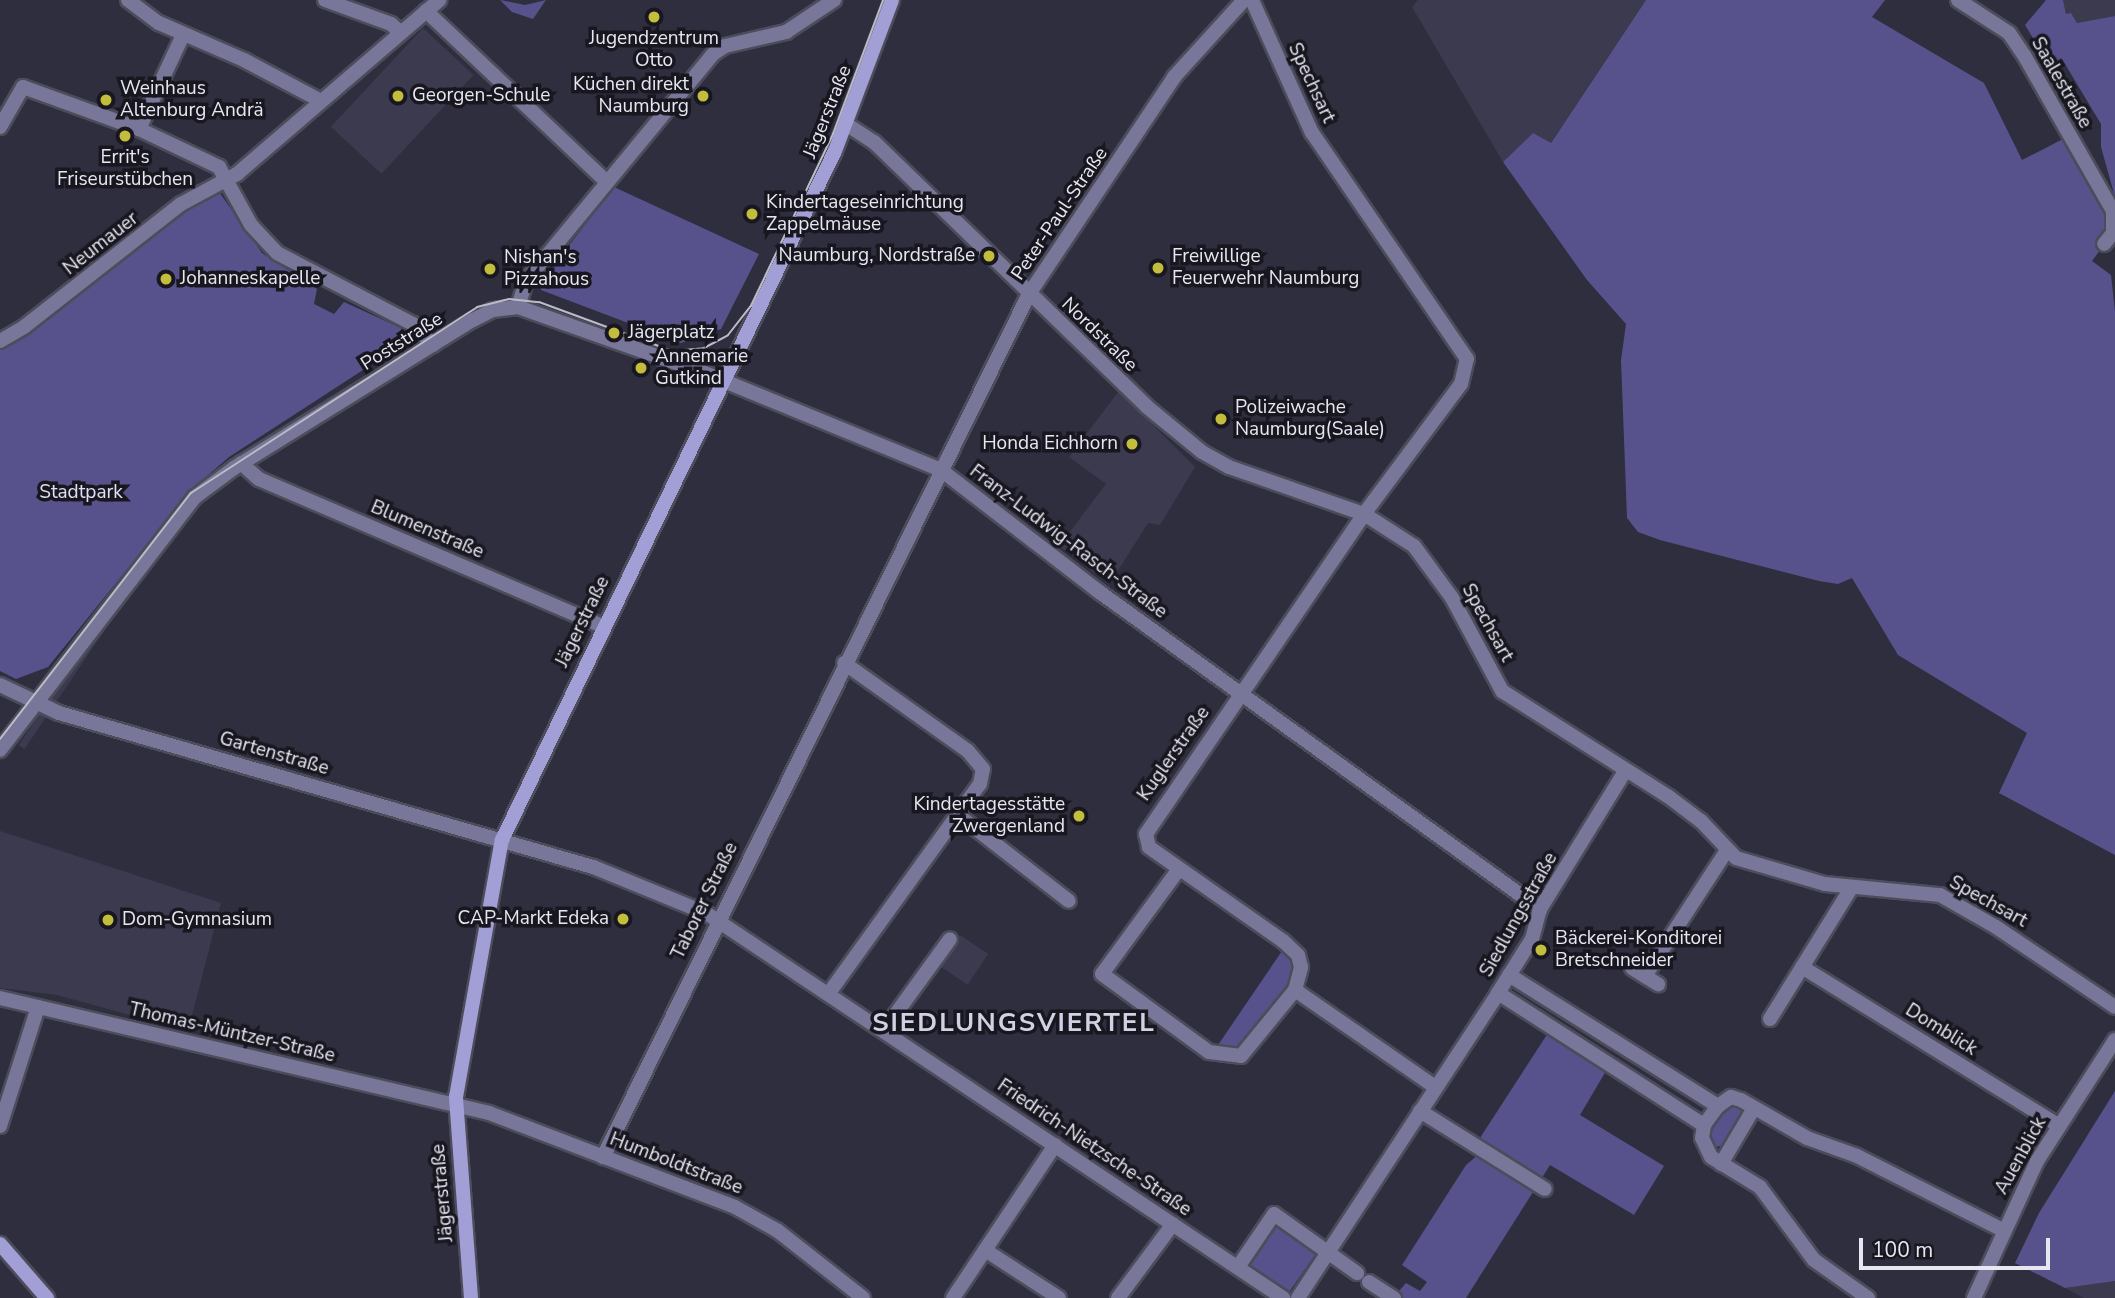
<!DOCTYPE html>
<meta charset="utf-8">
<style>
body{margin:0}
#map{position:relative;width:2115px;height:1298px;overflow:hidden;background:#2f2e3e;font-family:"Nunito Sans",sans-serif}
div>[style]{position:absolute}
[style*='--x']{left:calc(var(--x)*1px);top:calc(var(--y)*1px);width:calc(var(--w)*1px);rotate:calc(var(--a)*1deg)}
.built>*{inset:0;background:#3b3a4f;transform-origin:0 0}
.green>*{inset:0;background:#57528c;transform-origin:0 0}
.roads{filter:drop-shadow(2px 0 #4c4c5b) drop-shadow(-2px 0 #4c4c5b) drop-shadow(0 2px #4c4c5b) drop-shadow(0 -2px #4c4c5b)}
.street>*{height:14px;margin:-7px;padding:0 7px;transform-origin:7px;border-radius:7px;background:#787799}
.secondary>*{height:14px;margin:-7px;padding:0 7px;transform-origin:7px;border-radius:7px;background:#a19fd5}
.tram>*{height:2px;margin:-1px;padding:0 1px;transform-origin:1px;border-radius:1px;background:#bcbcc8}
.dots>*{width:19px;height:19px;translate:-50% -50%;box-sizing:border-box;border:4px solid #18171f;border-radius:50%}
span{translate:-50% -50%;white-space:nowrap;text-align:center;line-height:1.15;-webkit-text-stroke:7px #18171f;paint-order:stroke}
.poi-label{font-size:19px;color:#e7e7f2}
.right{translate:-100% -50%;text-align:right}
.left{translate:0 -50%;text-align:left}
.street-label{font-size:19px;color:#e7e7f2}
.park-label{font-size:19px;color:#e0dff5}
.district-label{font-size:26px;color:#d1d1e6;font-weight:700;letter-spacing:2px}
.scale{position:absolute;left:1859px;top:1238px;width:191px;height:32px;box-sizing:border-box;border:4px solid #e7e7f2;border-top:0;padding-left:9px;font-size:21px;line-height:24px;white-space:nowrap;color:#e7e7f2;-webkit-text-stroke:5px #18171f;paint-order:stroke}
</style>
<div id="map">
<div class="built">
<div style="clip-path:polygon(1418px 0,1646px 0,1550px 144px,1533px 133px,1503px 162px,1412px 7px)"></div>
<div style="clip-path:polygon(2063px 0,2115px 0,2115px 16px,2077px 23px,2066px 14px)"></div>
<div style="left:423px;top:28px;width:69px;height:135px;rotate:43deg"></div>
<div style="clip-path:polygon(1119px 391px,1195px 467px,1160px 525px,1148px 523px,1109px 585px,1059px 546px,1106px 484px,1069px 457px)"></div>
<div style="left:192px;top:488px;width:7px;height:310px;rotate:34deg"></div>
<div style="clip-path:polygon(0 831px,221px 903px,188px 1031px,57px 995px,0 988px)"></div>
<div style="left:960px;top:935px;width:34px;height:37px;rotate:34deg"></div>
<div style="clip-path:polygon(2115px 1281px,2115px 1298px,2084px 1298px,2065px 1288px)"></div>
</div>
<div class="green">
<div style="clip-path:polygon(500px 0,525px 5px,546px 0,533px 19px,512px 12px)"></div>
<div style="clip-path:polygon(1646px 0,1885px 0,1872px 17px,1984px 83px,2022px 160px,2065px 138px,2109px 211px,2113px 233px,2092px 261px,2111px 275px,2115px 312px,2115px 855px,1999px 793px,2027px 733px,1898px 655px,1852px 578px,1838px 584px,1819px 581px,1660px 540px,1638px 532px,1627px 518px,1621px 360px,1626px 324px,1587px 280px,1503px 162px,1533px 133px,1551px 143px)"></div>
<div style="clip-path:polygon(2046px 0,2063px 0,2066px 14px,2071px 13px,2077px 23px,2115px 16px,2115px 197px,2101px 147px,2101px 124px,2062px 59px,2050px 66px,2025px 25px)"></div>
<div style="clip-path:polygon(614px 187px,759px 254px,721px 329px,681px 343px,541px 290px,540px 283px)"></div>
<div style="clip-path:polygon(217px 189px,262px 253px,317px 289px,314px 304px,334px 314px,344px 302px,401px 328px,400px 346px,229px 457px,193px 488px,48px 667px,16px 679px,0 671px,0 346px,27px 331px)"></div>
<div style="clip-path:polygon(1284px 948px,1296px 968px,1289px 987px,1238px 1052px,1216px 1048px)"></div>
<div style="clip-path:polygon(1548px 1033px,1606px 1071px,1580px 1115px,1664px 1166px,1634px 1215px,1550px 1165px,1466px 1298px,1393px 1298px,1406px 1283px,1420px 1291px,1427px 1282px,1402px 1265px,1466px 1165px,1479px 1154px,1478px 1141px)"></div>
<div style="clip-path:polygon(2115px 1091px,2115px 1281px,2065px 1288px,2015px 1263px,2039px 1213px)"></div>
<div style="clip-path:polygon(1725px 1103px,1741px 1106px,1744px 1115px,1724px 1145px,1716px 1147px,1707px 1130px)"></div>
<div style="left:1275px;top:1218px;width:54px;height:53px;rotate:35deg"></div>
</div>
<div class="roads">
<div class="street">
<div style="--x:128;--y:0;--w:39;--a:37"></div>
<div style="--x:159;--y:23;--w:93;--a:23.5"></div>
<div style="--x:244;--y:60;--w:87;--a:28"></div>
<div style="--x:325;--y:0;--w:70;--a:20"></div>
<div style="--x:391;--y:24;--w:13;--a:42"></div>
<div style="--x:1958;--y:0;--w:61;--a:32.9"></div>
<div style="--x:2009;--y:33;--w:27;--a:56"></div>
<div style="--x:2024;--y:55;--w:180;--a:60.3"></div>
<div style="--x:2113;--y:211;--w:22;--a:90"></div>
<div style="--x:2113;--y:233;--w:14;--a:129"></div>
<div style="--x:426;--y:11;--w:249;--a:43.4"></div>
<div style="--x:846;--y:124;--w:33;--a:33"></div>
<div style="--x:874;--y:142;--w:379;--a:44.1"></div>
<div style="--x:1146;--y:406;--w:72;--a:39.4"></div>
<div style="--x:1202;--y:452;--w:31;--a:29"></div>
<div style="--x:1229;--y:467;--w:143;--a:19.2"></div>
<div style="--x:1364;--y:514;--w:59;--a:32.6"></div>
<div style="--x:1414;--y:546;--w:64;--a:53.8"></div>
<div style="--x:1452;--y:598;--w:106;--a:61.7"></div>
<div style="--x:1502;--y:691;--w:198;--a:32.4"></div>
<div style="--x:1669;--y:797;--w:40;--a:37"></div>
<div style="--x:1701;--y:821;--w:51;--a:46.6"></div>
<div style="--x:1736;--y:858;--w:93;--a:16.3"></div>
<div style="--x:1825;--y:884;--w:116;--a:5.5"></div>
<div style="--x:1940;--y:895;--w:64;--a:29.7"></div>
<div style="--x:1996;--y:927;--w:143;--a:33.9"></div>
<div style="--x:0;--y:127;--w:46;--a:-60.1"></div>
<div style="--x:23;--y:87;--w:123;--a:19.9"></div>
<div style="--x:139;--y:129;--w:89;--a:25.4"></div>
<div style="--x:219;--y:167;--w:66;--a:61.1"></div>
<div style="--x:251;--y:225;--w:38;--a:47"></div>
<div style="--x:277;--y:253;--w:153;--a:27.6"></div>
<div style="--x:413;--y:324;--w:29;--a:46"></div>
<div style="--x:139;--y:129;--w:104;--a:-64.9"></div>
<div style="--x:518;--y:307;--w:27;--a:-73"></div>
<div style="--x:526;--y:281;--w:294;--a:-50.5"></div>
<div style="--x:713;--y:54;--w:14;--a:-34"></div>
<div style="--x:725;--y:46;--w:63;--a:-12.9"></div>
<div style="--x:786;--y:32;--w:58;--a:-33.7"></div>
<div style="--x:0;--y:341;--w:28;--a:-30"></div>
<div style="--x:24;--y:327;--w:199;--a:-38.1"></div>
<div style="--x:181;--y:204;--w:64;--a:-28.2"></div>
<div style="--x:237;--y:174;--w:267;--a:-40.7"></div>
<div style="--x:241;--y:463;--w:24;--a:42"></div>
<div style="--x:259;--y:479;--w:373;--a:23.2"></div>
<div style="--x:0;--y:685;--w:65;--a:25.4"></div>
<div style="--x:59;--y:713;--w:556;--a:16.09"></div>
<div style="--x:593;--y:867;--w:122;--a:22.2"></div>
<div style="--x:706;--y:913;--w:694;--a:33.71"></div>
<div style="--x:0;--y:750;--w:319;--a:-52.4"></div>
<div style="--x:195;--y:497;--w:49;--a:-36.6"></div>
<div style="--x:234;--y:468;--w:281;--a:-31.8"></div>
<div style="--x:473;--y:320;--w:22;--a:-27"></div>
<div style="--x:493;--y:310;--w:25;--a:-7"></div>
<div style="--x:518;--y:307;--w:195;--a:19.5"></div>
<div style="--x:702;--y:372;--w:258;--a:22.3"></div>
<div style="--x:941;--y:470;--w:198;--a:37.6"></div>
<div style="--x:1098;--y:591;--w:545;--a:35.73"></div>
<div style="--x:958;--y:815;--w:140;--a:37.8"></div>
<div style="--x:1179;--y:869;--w:130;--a:126.3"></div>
<div style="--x:1102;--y:974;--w:132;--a:36.1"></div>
<div style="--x:1209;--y:1052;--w:32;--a:7"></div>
<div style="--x:1241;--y:1056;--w:85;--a:-50.7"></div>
<div style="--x:1295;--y:990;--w:24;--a:-75"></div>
<div style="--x:1301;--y:967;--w:12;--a:-104"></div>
<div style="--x:1298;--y:955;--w:21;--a:-137"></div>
<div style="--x:1283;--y:941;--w:164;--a:-145"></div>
<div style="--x:1149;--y:847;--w:13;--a:-103"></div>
<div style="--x:1146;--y:834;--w:387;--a:-55.7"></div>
<div style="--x:1364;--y:514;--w:162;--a:-53.3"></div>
<div style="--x:1461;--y:384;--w:26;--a:-77"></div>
<div style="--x:1467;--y:359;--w:274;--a:-124.4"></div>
<div style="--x:1312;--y:133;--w:146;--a:-114.3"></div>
<div style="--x:1802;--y:967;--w:302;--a:31.7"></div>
<div style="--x:1632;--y:968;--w:31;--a:32"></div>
<div style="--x:1509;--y:975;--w:247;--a:32.1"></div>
<div style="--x:1645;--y:976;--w:150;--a:-56.9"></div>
<div style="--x:1295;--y:990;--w:170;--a:34.7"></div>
<div style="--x:829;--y:993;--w:258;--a:-54.2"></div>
<div style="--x:980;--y:784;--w:15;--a:-79"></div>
<div style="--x:983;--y:769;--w:23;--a:-130"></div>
<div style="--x:968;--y:751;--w:152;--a:-144.6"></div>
<div style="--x:1498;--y:993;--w:245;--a:32.7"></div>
<div style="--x:0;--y:998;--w:502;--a:13.23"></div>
<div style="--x:489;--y:1113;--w:263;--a:20.9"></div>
<div style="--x:735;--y:1207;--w:49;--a:29.2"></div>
<div style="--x:778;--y:1231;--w:108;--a:38.2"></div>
<div style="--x:1770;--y:1019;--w:155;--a:-58.2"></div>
<div style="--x:884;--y:1030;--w:112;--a:-54"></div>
<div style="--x:1420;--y:1111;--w:147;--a:32"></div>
<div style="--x:0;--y:1126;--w:125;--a:-72.3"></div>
<div style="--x:603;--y:1157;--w:962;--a:-63.73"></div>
<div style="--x:1029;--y:294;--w:261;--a:-56.2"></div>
<div style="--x:1174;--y:77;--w:104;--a:-47.7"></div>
<div style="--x:1721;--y:1164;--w:65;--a:-59.5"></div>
<div style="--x:985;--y:1250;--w:88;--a:33"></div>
<div style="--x:1238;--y:1267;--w:64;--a:-55.8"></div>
<div style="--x:1274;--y:1214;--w:102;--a:35.4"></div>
<div style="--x:1369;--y:1282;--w:30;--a:33"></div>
<div style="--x:953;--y:1298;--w:184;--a:-56.3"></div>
<div style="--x:1118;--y:1298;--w:92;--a:-53.4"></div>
<div style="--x:1298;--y:1298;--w:365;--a:-56.7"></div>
<div style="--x:1498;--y:993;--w:64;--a:-57.8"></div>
<div style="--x:1532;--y:939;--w:31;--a:-75"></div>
<div style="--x:1540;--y:909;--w:163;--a:-58.3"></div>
<div style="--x:1868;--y:1298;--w:66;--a:-144.9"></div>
<div style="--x:1814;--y:1260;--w:91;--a:-126.5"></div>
<div style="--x:1760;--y:1187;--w:57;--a:-148.5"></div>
<div style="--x:1711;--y:1157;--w:21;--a:-115"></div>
<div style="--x:1702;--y:1138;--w:13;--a:-81"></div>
<div style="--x:1704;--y:1125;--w:24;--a:-54"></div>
<div style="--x:1718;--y:1106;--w:16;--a:-35"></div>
<div style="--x:1731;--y:1097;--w:10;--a:17"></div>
<div style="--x:1741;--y:1100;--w:76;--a:29.9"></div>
<div style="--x:1807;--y:1138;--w:53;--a:19.8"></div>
<div style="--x:1857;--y:1156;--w:164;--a:26.9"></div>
<div style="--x:1974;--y:1298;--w:151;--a:-65.3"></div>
<div style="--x:2037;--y:1161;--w:144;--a:-57.2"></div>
</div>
<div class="secondary">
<div style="--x:0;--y:1244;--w:72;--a:49"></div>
<div style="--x:471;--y:1298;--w:202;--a:-94.3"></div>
<div style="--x:456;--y:1097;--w:261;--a:-79.9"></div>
<div style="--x:502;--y:840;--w:765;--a:-64.21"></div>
<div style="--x:835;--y:151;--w:161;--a:-69.3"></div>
</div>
</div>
<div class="tram">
<div style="--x:0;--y:739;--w:311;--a:-52.2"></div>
<div style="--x:191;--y:493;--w:341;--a:-33"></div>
<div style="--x:477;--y:307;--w:33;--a:-14"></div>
<div style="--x:509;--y:299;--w:30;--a:6"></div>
<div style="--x:539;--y:302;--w:142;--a:20.2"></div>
<div style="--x:672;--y:351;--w:32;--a:-5"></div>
<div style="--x:704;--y:348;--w:27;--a:-28"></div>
<div style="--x:728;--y:335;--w:37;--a:-52"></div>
<div style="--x:751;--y:306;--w:191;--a:-64.5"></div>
<div style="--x:833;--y:134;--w:143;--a:-69.5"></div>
</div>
<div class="dots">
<div style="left:654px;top:17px;background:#c3bd3e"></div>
<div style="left:398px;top:96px;background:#c3bd3e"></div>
<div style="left:703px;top:96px;background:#c3bd3e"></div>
<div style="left:106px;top:100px;background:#c3bd3e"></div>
<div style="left:125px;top:136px;background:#c3bd3e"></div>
<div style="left:752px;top:214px;background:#c3bd3e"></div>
<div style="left:989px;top:256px;background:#c3bd3e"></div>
<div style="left:1158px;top:268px;background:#c3bd3e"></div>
<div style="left:490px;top:269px;background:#c3bd3e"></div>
<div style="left:166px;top:279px;background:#c3bd3e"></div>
<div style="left:614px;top:333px;background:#c3bd3e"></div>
<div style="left:641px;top:368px;background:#c3bd3e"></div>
<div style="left:1221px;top:419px;background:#c3bd3e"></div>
<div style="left:1132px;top:444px;background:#c3bd3e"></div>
<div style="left:1079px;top:816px;background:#c3bd3e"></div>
<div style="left:623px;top:919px;background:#c3bd3e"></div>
<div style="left:108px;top:920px;background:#c3bd3e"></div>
<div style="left:1541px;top:950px;background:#c3bd3e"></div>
</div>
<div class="poi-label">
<span style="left:654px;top:50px">Jugendzentrum<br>Otto</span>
<span class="right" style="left:689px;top:96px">Küchen direkt<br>Naumburg</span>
<span class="left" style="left:120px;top:100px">Weinhaus<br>Altenburg Andrä</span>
<span class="left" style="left:412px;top:96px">Georgen-Schule</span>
<span style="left:125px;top:169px">Errit's<br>Friseurstübchen</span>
<span class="left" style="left:766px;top:214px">Kindertageseinrichtung<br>Zappelmäuse</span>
<span class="right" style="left:975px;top:256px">Naumburg, Nordstraße</span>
<span class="left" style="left:1172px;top:268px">Freiwillige<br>Feuerwehr Naumburg</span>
<span class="left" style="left:504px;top:269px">Nishan's<br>Pizzahous</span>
<span class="left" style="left:180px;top:279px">Johanneskapelle</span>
<span class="left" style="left:628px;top:333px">Jägerplatz</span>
<span class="left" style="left:655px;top:368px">Annemarie<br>Gutkind</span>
<span class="left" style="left:1235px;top:419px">Polizeiwache<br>Naumburg(Saale)</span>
<span class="right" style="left:1118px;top:444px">Honda Eichhorn</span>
<span class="right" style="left:1065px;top:816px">Kindertagesstätte<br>Zwergenland</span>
<span class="right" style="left:609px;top:919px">CAP-Markt Edeka</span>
<span class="left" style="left:122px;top:920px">Dom-Gymnasium</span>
<span class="left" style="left:1555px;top:950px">Bäckerei-Konditorei<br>Bretschneider</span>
</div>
<div class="street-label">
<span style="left:1311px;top:83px;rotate:65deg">Spechsart</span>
<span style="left:2061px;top:83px;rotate:60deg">Saalestraße</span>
<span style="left:828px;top:112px;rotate:-68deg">Jägerstraße</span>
<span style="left:1060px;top:214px;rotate:-56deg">Peter-Paul-Straße</span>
<span style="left:101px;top:244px;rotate:-38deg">Neumauer</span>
<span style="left:1099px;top:335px;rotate:44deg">Nordstraße</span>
<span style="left:402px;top:342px;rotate:-32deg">Poststraße</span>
<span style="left:427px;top:530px;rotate:23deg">Blumenstraße</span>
<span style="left:1068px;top:542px;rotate:37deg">Franz-Ludwig-Rasch-Straße</span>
<span style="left:583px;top:622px;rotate:-64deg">Jägerstraße</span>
<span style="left:1487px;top:623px;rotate:61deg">Spechsart</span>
<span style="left:274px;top:754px;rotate:16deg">Gartenstraße</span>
<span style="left:1174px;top:754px;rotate:-55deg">Kuglerstraße</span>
<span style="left:705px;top:901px;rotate:-64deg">Taborer Straße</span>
<span style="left:1988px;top:902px;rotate:29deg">Spechsart</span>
<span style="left:1519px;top:915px;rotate:-61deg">Siedlungsstraße</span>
<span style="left:1941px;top:1030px;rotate:32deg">Domblick</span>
<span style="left:232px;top:1033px;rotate:13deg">Thomas-Müntzer-Straße</span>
<span style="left:1094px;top:1148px;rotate:34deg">Friedrich-Nietzsche-Straße</span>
<span style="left:2021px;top:1156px;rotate:-61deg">Auenblick</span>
<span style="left:676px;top:1164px;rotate:21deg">Humboldtstraße</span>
<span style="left:443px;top:1193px;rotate:-95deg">Jägerstraße</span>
</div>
<div class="park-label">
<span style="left:81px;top:493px">Stadtpark</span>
</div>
<div class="district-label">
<span style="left:1014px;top:1023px">SIEDLUNGSVIERTEL</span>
</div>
<div class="scale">100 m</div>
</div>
